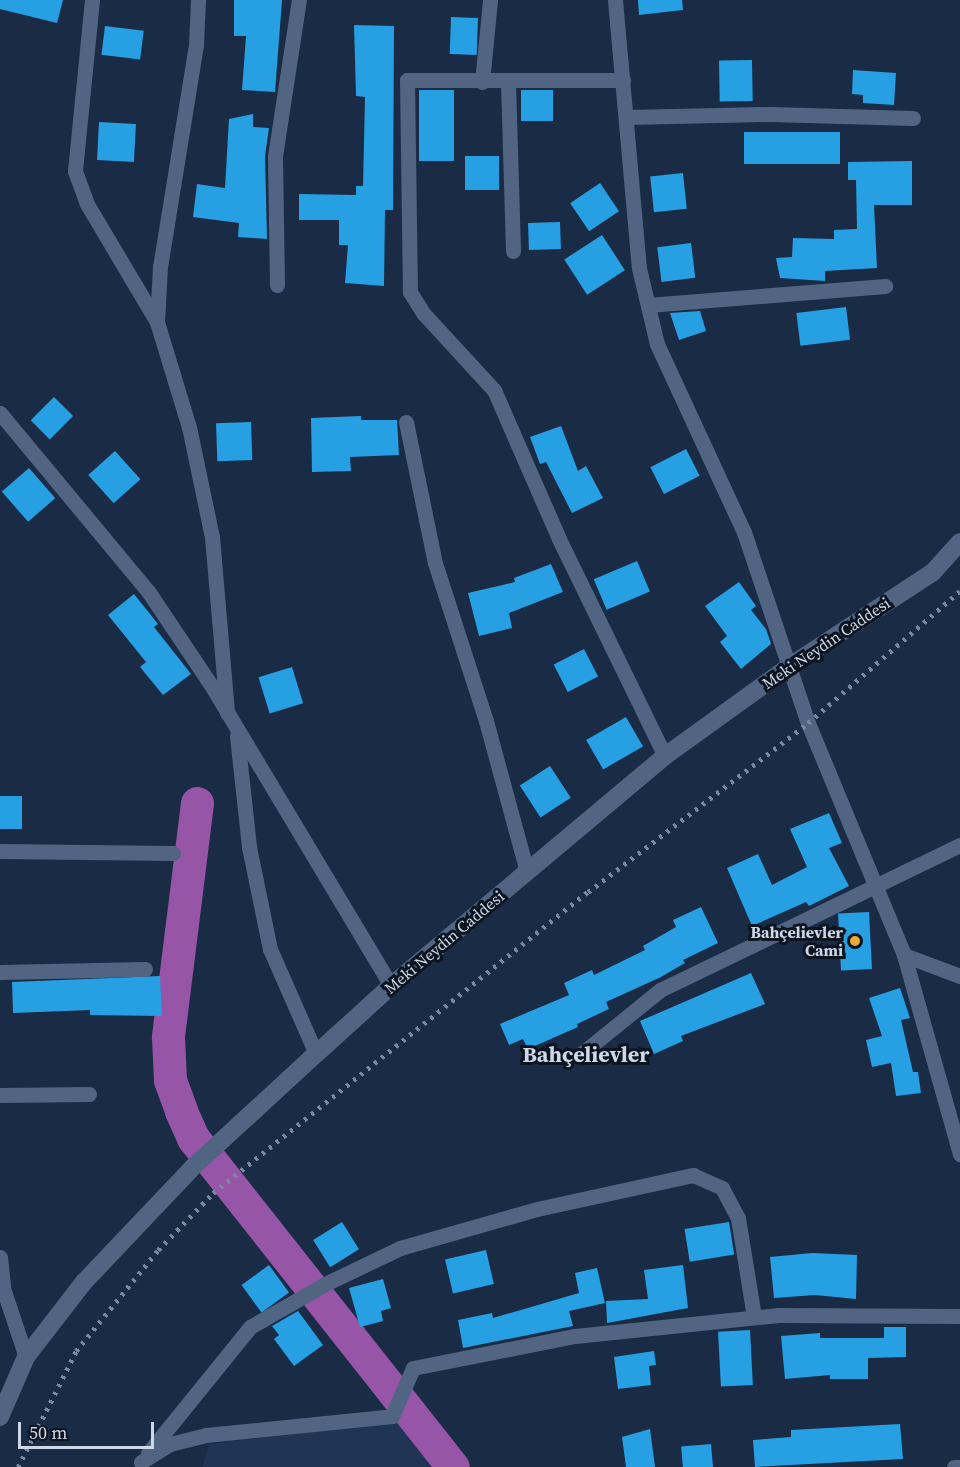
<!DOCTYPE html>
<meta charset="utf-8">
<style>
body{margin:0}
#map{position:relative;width:960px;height:1467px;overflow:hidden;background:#1a2b46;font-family:"Source Serif 4",serif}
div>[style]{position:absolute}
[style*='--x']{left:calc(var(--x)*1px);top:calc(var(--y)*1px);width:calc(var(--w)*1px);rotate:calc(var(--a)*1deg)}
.built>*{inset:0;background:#203454}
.river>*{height:33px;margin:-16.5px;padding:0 16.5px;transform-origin:16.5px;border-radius:16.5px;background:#9655a7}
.building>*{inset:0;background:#26a0e2;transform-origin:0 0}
.street>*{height:15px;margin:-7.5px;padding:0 7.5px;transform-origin:7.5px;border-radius:7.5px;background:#516583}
.secondary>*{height:18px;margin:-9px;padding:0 9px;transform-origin:9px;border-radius:9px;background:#516583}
.rail>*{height:4.5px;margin-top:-2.25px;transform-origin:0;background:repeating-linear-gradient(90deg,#7b899e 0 3px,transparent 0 9px)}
.dots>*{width:16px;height:16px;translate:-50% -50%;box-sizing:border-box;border:3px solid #0c1420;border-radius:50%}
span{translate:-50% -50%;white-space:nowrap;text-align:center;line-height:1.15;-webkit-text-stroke:6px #0c1420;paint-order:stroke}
.street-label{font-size:16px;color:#ccd7e8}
.poi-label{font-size:16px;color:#ccd7e8;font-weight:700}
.right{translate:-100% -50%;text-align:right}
.district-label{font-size:22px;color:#ccd7e8;font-weight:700}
.scale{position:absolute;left:18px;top:1422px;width:136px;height:27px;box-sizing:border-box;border:3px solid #ccd7e8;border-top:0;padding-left:8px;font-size:18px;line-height:21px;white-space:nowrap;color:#ccd7e8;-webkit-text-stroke:4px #0c1420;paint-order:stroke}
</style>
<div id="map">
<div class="built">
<div style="clip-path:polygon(405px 1421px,433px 1467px,203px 1467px,209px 1444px)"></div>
</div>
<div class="river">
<div style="--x:197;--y:803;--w:236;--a:97.1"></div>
<div style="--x:168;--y:1037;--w:43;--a:87.3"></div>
<div style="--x:170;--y:1080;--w:33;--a:70"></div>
<div style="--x:181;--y:1111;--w:30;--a:66"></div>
<div style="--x:193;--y:1138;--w:419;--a:51.7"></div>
</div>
<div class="building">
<div style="clip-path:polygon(0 0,63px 0,57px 23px,0 9px)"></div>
<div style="clip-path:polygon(234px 0,282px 0,275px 92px,242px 90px,246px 36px,234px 36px)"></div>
<div style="clip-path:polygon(638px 0,682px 0,683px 10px,639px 15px)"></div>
<div style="left:451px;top:17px;width:27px;height:37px;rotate:2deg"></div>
<div style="clip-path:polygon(354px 25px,394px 26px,393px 210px,385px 210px,384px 286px,345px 283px,348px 245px,339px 245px,339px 220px,299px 220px,299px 194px,356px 195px,356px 186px,363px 186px,365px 97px,356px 96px)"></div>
<div style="left:105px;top:26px;width:39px;height:29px;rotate:7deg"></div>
<div style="left:752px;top:60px;width:41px;height:33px;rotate:89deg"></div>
<div style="clip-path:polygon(853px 70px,896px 73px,894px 105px,863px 103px,863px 95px,852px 94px)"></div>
<div style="left:419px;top:90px;width:35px;height:71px"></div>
<div style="left:521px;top:90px;width:32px;height:31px"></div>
<div style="clip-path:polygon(253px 114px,253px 127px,269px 128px,265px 156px,267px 239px,238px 237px,239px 223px,193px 217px,197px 184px,225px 188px,229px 119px)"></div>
<div style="left:99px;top:122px;width:37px;height:38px;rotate:3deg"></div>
<div style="left:840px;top:132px;width:32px;height:96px;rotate:90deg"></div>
<div style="left:499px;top:156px;width:34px;height:34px;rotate:90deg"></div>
<div style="clip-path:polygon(912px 161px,912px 205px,874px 205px,877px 268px,825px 271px,825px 281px,780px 278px,776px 258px,792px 257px,793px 238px,834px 239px,834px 230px,857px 229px,856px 180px,848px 180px,848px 162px)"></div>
<div style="left:683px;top:173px;width:36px;height:33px;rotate:84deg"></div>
<div style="left:600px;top:183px;width:34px;height:36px;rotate:56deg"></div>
<div style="left:560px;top:222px;width:27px;height:32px;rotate:88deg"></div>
<div style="left:602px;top:235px;width:42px;height:45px;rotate:57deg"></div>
<div style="left:691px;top:243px;width:35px;height:34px;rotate:83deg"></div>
<div style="left:846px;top:307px;width:33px;height:50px;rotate:83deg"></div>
<div style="clip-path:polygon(700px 311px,706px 331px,679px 340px,670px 313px)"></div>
<div style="left:54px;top:397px;width:27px;height:33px;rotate:45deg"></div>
<div style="clip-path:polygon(361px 416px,361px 420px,397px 420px,399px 455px,350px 457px,351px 471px,312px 472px,311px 418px)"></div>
<div style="left:251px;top:422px;width:38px;height:35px;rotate:88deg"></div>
<div style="clip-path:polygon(561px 426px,578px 471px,586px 466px,603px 498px,572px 513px,546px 462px,540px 464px,530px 437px)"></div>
<div style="left:686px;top:449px;width:30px;height:40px;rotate:63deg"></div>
<div style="left:115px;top:451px;width:38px;height:36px;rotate:48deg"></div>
<div style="left:29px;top:468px;width:40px;height:36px;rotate:49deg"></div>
<div style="left:637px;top:561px;width:33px;height:47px;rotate:67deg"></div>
<div style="clip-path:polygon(551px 564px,563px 592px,509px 613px,512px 628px,479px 636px,468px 593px,515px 582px,514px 578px)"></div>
<div style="clip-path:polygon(739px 582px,756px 606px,751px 610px,766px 629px,771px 644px,741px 669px,720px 642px,727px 636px,705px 606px)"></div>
<div style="clip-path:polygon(134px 594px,158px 624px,154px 627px,191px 674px,163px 695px,140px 667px,146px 662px,108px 615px)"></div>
<div style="left:584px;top:649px;width:31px;height:34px;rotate:63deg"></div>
<div style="left:292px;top:667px;width:38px;height:35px;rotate:73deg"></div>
<div style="left:626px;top:717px;width:34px;height:46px;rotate:60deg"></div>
<div style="left:550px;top:766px;width:38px;height:36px;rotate:57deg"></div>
<div style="left:0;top:796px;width:22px;height:33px"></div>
<div style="clip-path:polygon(829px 813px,842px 843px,829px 848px,849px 886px,809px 906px,806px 902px,752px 926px,727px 868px,758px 854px,772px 885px,807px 867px,790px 829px)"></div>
<div style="clip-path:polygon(701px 907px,718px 943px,683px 960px,685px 963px,661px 977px,606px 1002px,609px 1009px,577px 1024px,578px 1027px,528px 1049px,523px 1039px,509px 1045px,500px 1024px,569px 995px,564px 983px,592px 970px,594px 975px,645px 950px,643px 946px,676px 927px,673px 920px)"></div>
<div style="left:869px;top:912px;width:57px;height:31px;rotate:87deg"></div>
<div style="clip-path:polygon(751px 973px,765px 1004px,681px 1036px,683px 1041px,654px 1054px,640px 1021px)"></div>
<div style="clip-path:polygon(160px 976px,162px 1016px,90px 1015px,90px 1010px,13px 1013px,12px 982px)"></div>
<div style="clip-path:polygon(900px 988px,910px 1018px,901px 1020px,913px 1072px,918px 1072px,921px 1093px,896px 1096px,891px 1063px,872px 1067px,866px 1040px,882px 1036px,869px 998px)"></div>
<div style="left:342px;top:1222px;width:32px;height:34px;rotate:58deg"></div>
<div style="left:729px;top:1222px;width:33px;height:45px;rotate:81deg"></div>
<div style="left:486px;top:1250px;width:35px;height:42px;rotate:77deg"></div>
<div style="clip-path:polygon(812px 1253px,857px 1255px,856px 1299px,815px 1295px,774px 1298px,770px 1257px)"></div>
<div style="left:269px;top:1265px;width:34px;height:34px;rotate:54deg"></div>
<div style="clip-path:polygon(683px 1265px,688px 1308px,607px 1323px,606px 1301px,648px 1299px,644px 1270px)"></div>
<div style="clip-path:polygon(597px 1268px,605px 1303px,569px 1311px,573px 1326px,463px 1348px,458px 1320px,492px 1313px,493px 1318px,579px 1293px,575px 1273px)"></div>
<div style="clip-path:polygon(383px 1279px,391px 1308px,381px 1311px,383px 1321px,360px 1327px,349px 1288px)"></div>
<div style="clip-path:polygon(298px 1311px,323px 1345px,294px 1366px,274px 1339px,279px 1335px,272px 1326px)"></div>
<div style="clip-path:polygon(884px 1327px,906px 1327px,906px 1357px,868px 1358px,868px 1379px,830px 1379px,830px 1375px,785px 1379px,781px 1336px,820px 1333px,820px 1338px,884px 1338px)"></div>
<div style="left:750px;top:1330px;width:55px;height:32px;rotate:87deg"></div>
<div style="clip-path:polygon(654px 1351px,656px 1365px,649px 1366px,651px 1385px,618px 1389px,614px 1357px)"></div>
<div style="clip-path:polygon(900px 1424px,903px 1459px,755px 1467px,753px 1440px,791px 1437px,791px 1430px)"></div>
<div style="clip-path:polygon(650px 1429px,655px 1467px,626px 1467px,622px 1437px)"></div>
<div style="left:711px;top:1444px;width:23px;height:30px;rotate:85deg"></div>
</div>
<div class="street">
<div style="--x:92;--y:0;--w:172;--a:95.7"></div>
<div style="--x:75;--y:171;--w:35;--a:70"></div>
<div style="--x:87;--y:204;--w:137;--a:59.3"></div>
<div style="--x:157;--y:322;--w:110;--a:73.1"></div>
<div style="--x:189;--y:427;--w:112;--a:78.2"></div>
<div style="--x:212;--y:537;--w:177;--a:85.1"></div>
<div style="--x:615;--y:0;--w:269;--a:84.9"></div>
<div style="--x:639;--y:268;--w:78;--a:76.7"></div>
<div style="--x:657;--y:344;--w:207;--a:65.2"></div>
<div style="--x:744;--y:532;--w:201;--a:71.5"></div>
<div style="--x:808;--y:723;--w:251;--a:67.5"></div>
<div style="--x:904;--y:955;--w:207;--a:74.3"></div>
<div style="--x:623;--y:80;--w:216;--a:180"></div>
<div style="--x:407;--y:80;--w:212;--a:89.2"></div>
<div style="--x:410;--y:292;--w:26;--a:58"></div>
<div style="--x:424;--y:314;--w:103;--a:47.4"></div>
<div style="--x:494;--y:390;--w:163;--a:66.4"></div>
<div style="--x:559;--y:539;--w:242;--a:64"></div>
<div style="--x:482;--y:82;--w:82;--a:-84.4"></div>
<div style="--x:508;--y:82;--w:169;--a:88.3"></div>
<div style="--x:626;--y:117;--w:145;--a:-1.2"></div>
<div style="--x:771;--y:114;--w:142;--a:1.6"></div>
<div style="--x:277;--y:285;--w:129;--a:-90.9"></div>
<div style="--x:275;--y:156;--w:158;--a:-81.3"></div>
<div style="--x:648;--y:305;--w:238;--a:-4.6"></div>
<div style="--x:157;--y:322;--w:55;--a:-86.9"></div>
<div style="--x:160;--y:267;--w:225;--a:-80.8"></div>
<div style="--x:196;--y:45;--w:45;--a:-87.5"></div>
<div style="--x:0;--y:413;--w:231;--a:50.3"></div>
<div style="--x:148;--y:591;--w:113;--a:56.2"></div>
<div style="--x:211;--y:685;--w:351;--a:59.1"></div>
<div style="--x:406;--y:422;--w:144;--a:78.4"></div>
<div style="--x:435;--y:563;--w:166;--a:72.1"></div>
<div style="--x:486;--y:721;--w:156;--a:74.8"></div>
<div style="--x:237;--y:736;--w:112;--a:83.8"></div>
<div style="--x:249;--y:847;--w:104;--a:78.4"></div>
<div style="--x:270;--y:949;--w:115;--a:66.3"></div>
<div style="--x:0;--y:851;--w:173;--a:0.7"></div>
<div style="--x:904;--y:955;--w:60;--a:20.6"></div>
<div style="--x:0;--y:972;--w:145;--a:-1.2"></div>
<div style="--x:581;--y:1054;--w:102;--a:-39"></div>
<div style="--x:660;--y:990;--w:333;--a:-25.8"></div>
<div style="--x:0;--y:1095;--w:89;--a:-0.6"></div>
<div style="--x:0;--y:1257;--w:31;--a:84"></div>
<div style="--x:3;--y:1288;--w:73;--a:71.6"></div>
<div style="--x:148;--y:1453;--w:162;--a:-51"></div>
<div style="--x:250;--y:1327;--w:86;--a:-29.8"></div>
<div style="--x:325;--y:1284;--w:83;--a:-25.6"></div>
<div style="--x:400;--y:1248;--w:142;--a:-15.9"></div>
<div style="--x:537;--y:1209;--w:160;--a:-12.3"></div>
<div style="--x:693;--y:1175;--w:32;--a:24"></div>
<div style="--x:722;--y:1188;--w:34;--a:62"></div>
<div style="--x:738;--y:1218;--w:100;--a:80.8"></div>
<div style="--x:141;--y:1462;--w:34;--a:-32"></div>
<div style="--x:170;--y:1444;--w:37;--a:-14"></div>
<div style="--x:206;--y:1435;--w:187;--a:-5.8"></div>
<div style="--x:392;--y:1416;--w:52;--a:-66.4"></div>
<div style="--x:413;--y:1368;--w:165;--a:-11.2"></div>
<div style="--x:575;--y:1336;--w:205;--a:-5.9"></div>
<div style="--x:779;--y:1315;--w:181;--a:0.3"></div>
<div style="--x:954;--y:1467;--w:6;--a:0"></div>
</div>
<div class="secondary">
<div style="--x:0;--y:1417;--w:65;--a:-66.6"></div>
<div style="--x:26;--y:1357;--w:95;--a:-52.3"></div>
<div style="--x:84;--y:1282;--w:158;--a:-46.5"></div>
<div style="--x:193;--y:1167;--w:167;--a:-42.6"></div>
<div style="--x:316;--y:1054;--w:101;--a:-42.2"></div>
<div style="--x:391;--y:986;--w:358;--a:-40"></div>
<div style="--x:665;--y:756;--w:154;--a:-35.8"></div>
<div style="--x:790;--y:666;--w:171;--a:-33.3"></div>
<div style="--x:933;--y:572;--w:40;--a:-48"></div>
</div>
<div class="rail">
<div style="--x:18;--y:1467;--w:130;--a:-63.4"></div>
<div style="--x:76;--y:1351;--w:130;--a:-50.9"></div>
<div style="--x:158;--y:1250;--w:79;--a:-46"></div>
<div style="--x:213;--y:1193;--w:481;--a:-38.8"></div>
<div style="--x:588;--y:892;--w:277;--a:-37.5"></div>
<div style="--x:808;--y:723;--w:201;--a:-41"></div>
</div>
<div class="dots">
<div style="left:855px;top:941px;background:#e9ab38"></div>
</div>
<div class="street-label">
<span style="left:826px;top:643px;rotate:-34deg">Meki Neydin Caddesi</span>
<span style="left:444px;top:942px;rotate:-40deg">Meki Neydin Caddesi</span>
</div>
<div class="poi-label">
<span class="right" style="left:843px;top:941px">Bahçelievler<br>Cami</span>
</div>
<div class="district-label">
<span style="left:586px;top:1055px">Bahçelievler</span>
</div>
<div class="scale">50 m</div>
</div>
